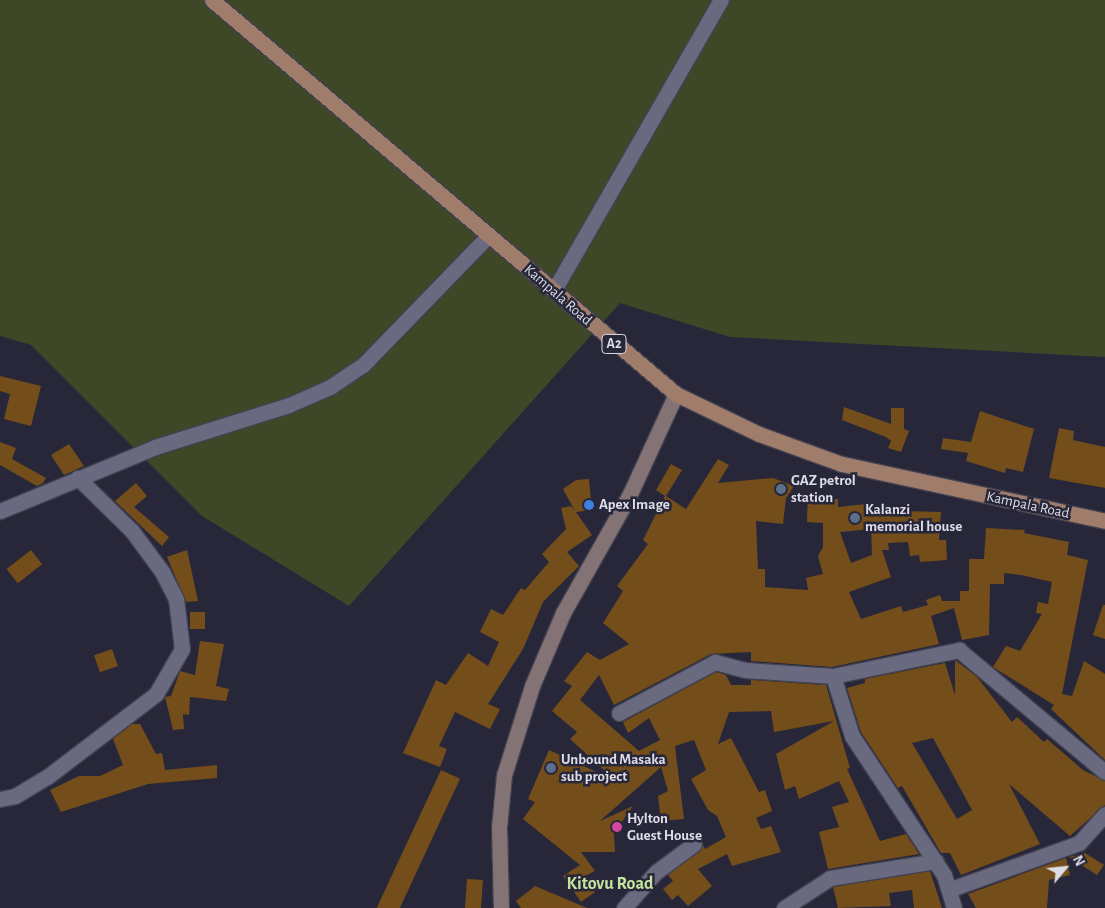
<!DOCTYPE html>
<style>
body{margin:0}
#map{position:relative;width:1105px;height:908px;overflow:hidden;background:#28273a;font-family:"Alegreya Sans",sans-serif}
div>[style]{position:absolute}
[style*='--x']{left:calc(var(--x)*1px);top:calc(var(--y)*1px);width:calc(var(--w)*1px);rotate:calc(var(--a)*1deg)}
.green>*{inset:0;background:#3e4726}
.building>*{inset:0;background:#734d1a;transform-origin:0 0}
.roads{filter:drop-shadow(1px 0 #424151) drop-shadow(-1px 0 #424151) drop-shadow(0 1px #424151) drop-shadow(0 -1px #424151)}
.street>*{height:15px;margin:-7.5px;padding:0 7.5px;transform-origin:7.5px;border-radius:7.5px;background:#696a7f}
.secondary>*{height:15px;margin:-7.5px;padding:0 7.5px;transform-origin:7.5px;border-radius:7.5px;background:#847375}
.primary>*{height:15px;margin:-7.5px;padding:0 7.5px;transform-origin:7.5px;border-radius:7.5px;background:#a07d6b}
.dots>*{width:14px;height:14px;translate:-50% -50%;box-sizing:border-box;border:2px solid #28273a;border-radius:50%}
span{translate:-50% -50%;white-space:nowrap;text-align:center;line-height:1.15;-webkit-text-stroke:5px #28273a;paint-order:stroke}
.shield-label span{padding:1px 4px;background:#28273a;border:1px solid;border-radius:4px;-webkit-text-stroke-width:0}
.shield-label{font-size:14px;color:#dddde9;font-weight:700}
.street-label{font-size:15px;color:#dddde9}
.poi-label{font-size:15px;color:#dddde9;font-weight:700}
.left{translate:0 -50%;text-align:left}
.quarter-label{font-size:18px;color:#c3e59d;font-weight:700}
.north{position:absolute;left:1040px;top:843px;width:50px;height:50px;-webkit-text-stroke:4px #28273a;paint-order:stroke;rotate:62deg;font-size:14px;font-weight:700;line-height:20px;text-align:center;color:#dddde9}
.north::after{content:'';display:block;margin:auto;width:18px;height:22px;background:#dddde9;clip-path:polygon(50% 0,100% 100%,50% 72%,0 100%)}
</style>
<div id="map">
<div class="green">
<div style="clip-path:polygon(0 0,1105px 0,1105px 357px,730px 337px,620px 303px,349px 606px,202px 516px,31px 345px,0 336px)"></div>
</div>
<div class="building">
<div style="clip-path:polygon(0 376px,41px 386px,31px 426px,4px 419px,10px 394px,0 391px)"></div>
<div style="clip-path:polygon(844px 407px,891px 424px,891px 408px,904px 408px,904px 429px,909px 431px,901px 452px,888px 448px,891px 441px,886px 437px,842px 420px)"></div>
<div style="clip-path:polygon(980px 411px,1034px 429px,1023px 472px,1006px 468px,1005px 473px,966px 461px,968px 453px,941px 449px,943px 438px,971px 442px)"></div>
<div style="clip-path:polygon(1059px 428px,1074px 431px,1073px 440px,1105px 447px,1105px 488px,1049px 478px)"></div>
<div style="clip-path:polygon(0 442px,16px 448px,12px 459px,46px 478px,43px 483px,37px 486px,0 465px)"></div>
<div style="clip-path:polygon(69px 444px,84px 466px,64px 475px,51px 455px)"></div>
<div style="clip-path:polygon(evenodd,718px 459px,729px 465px,718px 483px,773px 478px,794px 486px,786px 498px,783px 524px,756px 521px,758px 569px,765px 569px,765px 587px,808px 590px,806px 578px,823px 574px,818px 556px,823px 547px,823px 523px,807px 522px,808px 491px,821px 500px,838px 499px,838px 507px,866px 504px,866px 510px,941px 512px,939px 540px,946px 540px,947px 560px,920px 562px,919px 555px,910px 556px,908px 542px,888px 543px,889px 550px,882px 550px,891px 577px,849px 592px,861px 619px,901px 606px,903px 612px,928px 605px,926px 600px,940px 595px,942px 601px,960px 601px,960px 591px,969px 591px,969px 559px,984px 559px,986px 528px,1025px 530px,1024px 533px,1069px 542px,1067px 555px,1088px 560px,1062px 694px,1072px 696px,1084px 661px,1105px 674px,1105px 760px,1051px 709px,1054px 705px,993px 667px,1006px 646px,1020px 651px,1042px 614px,1036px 613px,1038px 602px,1048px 604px,1052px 582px,1021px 575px,1004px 573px,1004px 584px,990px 584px,989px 635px,962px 640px,954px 608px,931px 616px,939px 644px,832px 667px,751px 661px,751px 652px,711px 654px,614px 705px,599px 675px,580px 700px,639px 751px,660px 740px,649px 718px,628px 733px,623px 722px,716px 672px,726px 675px,731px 685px,751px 685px,751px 680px,826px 685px,850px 768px,847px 769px,880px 841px,906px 834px,919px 854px,828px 869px,819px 832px,839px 827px,832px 807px,849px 802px,839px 781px,799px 799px,795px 786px,785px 790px,776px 754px,834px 721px,774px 732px,771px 711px,729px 712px,718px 744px,731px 738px,759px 792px,765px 790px,772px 811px,756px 818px,761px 829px,771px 826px,781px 852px,732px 866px,727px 854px,698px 869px,712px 886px,688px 906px,678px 895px,672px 900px,663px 889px,673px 881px,668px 875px,703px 845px,705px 849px,726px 837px,717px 816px,708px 810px,691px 779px,706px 770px,694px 740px,675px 746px,684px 819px,661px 821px,658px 796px,668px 791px,661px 767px,600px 821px,633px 806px,614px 833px,615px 852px,581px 852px,595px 871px,583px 877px,595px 892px,581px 902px,563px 876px,580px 865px,523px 819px,535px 802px,528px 799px,549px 750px,616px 781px,570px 739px,577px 732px,552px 711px,572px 686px,564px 681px,587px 652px,600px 660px,629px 644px,603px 623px,623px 591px,617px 586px,648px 544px,643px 540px,665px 496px,656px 490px,671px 464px,682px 470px,666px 496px,686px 509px,718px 459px,871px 529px,872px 555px,851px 563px,840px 532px,871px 529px)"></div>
<div style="clip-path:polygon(589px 479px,592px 510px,576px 512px,592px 535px,567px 552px,579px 566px,543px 602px,523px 649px,488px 704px,500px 709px,490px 729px,455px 712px,439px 746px,447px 749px,440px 767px,403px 753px,436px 680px,446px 685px,468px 653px,488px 666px,499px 642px,480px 632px,491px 609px,503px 615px,521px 588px,525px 590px,549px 562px,542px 554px,566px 529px,561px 508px,571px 506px,575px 511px,563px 489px,576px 480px)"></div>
<div style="clip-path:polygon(136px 483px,147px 496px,134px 507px,169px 537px,162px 546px,115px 501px)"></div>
<div style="left:31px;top:550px;width:18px;height:31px;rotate:52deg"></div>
<div style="clip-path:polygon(187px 550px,198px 601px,186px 602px,167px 557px)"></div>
<div style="clip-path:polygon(1103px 605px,1105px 605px,1105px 639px,1093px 635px)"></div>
<div style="left:190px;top:612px;width:15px;height:17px"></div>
<div style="clip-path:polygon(200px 641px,224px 644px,216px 686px,229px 689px,226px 701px,190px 697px,189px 715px,183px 714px,184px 729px,173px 730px,165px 697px,171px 696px,180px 671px,195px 675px)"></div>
<div style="left:112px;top:649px;width:18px;height:19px;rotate:71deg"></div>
<div style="clip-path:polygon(evenodd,955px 660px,977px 677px,1012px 722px,1017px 717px,1044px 742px,1047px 739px,1083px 770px,1105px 781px,1105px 805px,1070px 836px,1009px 784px,1040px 844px,961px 875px,950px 853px,941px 853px,902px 786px,898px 788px,861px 732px,847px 688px,865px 683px,865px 679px,945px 663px,955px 695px,955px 660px,933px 738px,972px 810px,957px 819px,912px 743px,933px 738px)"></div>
<div style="clip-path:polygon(132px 724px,140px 724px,156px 754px,162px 753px,165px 770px,217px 765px,217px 778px,148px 784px,61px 812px,50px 790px,79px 776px,100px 776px,123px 765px,113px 739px)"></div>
<div style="left:441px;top:770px;width:21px;height:153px;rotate:25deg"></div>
<div style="clip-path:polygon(1085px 853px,1104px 865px,1097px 875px,1069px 857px)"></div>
<div style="clip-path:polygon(1066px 858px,1070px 875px,1049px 880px,1047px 908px,976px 908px,968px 894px)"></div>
<div style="clip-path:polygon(930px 871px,942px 908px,914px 908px,912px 890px,889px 893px,891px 906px,838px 908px,833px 887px)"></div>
<div style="left:467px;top:879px;width:16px;height:29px;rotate:4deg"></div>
<div style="clip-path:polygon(535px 886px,587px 908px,521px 908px,516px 901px)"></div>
</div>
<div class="roads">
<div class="street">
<div style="--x:554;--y:290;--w:335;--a:-60.1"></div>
<div style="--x:0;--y:511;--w:168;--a:-22.4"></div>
<div style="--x:155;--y:447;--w:140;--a:-17.4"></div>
<div style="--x:289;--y:405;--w:45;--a:-23.7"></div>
<div style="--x:330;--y:387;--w:40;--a:-34"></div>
<div style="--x:363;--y:365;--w:180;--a:-45.9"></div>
<div style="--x:833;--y:676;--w:63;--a:72.4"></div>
<div style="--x:852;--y:736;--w:167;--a:56.5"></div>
<div style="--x:944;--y:875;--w:34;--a:73"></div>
<div style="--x:619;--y:713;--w:109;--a:-28"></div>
<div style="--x:715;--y:662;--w:31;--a:15"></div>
<div style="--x:745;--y:670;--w:88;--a:3.9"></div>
<div style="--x:833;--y:676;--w:129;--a:-11.7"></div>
<div style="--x:959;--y:650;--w:190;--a:39.9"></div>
<div style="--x:0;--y:799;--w:15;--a:-11"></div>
<div style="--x:15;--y:796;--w:37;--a:-31"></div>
<div style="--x:47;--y:777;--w:137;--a:-37.3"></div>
<div style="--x:156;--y:694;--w:52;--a:-60"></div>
<div style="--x:182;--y:649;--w:50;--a:-96.8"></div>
<div style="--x:176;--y:599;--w:29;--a:-117"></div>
<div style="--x:163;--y:573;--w:52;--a:-126.4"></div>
<div style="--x:132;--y:531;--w:76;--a:-135.5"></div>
<div style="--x:951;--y:889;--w:136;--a:-19.8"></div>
<div style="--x:1079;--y:843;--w:39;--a:-48"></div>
<div style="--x:624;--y:908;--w:48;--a:-48.4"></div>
<div style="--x:656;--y:872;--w:47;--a:-36.4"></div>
<div style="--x:784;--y:908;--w:55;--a:-33.1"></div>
<div style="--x:830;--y:878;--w:107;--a:-9.1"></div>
</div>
<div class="secondary">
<div style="--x:501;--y:908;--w:81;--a:-91.4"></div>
<div style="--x:499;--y:827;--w:52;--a:-84.5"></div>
<div style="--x:504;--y:775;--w:93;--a:-72.5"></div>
<div style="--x:532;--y:686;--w:79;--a:-67"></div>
<div style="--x:563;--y:613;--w:134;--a:-60.6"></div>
<div style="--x:629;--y:496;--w:112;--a:-65.3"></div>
</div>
<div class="primary">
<div style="--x:212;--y:0;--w:609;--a:40.34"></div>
<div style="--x:676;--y:394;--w:92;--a:25.7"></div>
<div style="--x:759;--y:434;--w:88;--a:19.9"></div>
<div style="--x:842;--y:464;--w:269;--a:12.2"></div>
</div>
</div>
<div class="dots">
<div style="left:781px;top:489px;background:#5c6f8a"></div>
<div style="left:589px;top:505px;background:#3f7fe0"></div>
<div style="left:855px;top:518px;background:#5c6f8a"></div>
<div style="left:551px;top:768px;background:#5c6f8a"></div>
<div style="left:617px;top:827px;background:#d1479c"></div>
</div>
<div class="shield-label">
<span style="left:614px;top:344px">A2</span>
</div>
<div class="street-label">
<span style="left:558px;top:295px;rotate:41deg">Kampala Road</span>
<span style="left:1028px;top:505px;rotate:12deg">Kampala Road</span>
</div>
<div class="poi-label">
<span class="left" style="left:791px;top:489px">GAZ petrol<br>station</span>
<span class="left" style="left:599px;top:505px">Apex Image</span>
<span class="left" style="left:865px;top:518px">Kalanzi<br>memorial house</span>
<span class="left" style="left:561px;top:768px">Unbound Masaka<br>sub project</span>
<span class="left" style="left:627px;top:827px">Hylton<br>Guest House</span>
</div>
<div class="quarter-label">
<span style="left:610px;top:884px">Kitovu Road</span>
</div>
<div class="north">N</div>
</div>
